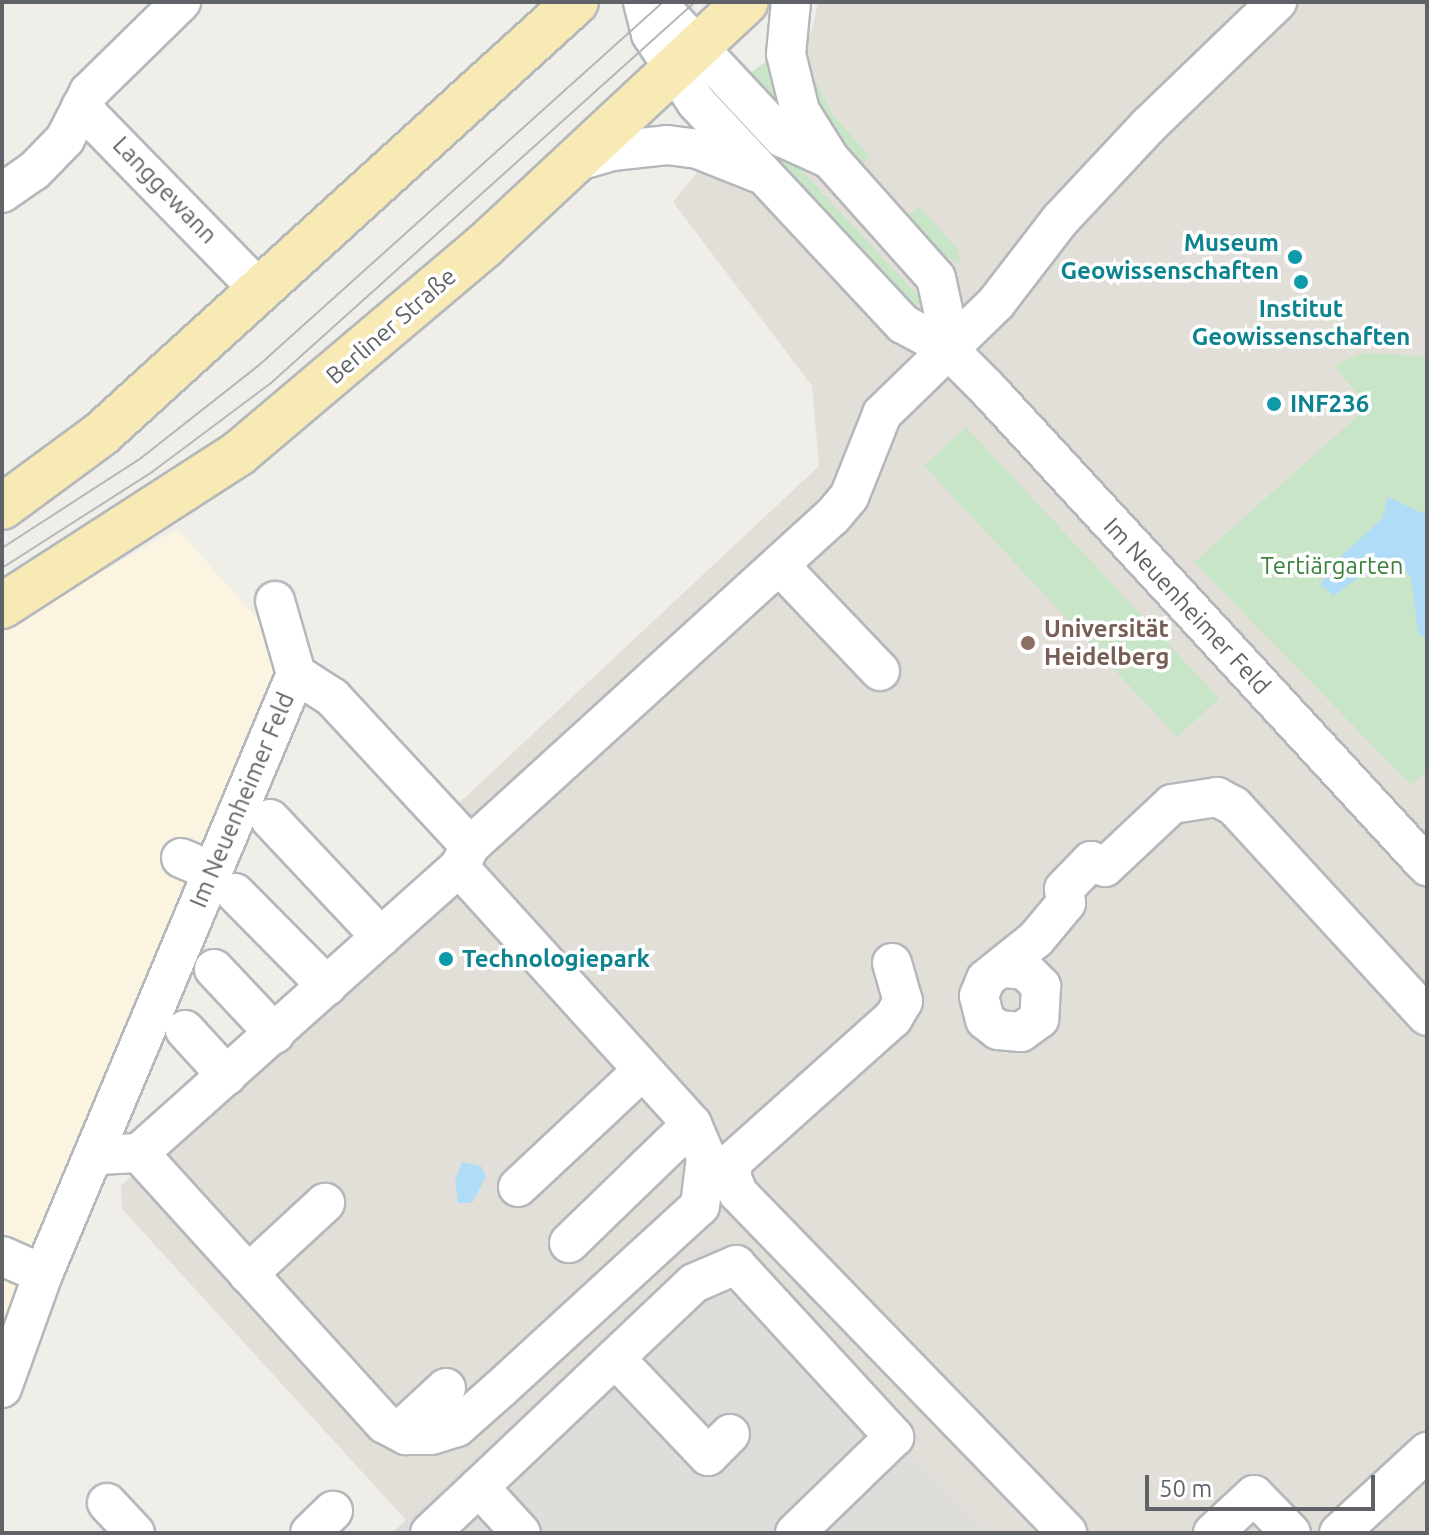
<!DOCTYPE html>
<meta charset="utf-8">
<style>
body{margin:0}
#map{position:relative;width:1429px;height:1535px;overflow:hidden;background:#f0eee8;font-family:Ubuntu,sans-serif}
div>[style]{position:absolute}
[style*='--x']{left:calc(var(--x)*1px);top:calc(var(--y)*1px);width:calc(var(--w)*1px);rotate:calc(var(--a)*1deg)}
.commercial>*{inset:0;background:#fbf4e1}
.industrial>*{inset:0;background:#dfddda}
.education>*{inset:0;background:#e2dfd9}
.green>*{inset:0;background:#c9e5c7;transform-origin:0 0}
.water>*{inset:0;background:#b0dcf8}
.roads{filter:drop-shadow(2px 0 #b5b8bb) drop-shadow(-2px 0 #b5b8bb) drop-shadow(0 2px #b5b8bb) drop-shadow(0 -2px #b5b8bb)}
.minor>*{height:38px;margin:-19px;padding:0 19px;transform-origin:19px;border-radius:19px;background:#fff}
.major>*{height:44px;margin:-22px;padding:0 22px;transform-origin:22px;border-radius:22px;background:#f8eab5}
.tram>*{height:2px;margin:-1px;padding:0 1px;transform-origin:1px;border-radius:1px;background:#b5b6b7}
.dots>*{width:22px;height:22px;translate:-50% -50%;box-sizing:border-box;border:4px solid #fff;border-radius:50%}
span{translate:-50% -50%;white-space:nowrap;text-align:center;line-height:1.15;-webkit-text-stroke:7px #fff;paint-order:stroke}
.street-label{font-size:24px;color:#5f6367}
.culture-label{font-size:24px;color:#0d838f;font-weight:700}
.right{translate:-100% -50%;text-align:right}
.left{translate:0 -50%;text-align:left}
.park-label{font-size:24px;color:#3d803d}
.education-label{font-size:24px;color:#785e54;font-weight:700}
.frame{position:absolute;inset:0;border:4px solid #5f6367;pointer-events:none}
.scale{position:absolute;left:1145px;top:1475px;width:230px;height:36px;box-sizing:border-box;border:4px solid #5f6367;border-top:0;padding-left:10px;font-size:24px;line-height:28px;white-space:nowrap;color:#5f6367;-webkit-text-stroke:6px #fff;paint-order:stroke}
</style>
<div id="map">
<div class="commercial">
<div style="clip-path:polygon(177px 529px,283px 647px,281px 667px,2px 1339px,2px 629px)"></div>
</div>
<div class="industrial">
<div style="clip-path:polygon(713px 1238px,988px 1533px,392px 1533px)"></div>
</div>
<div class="education">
<div style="clip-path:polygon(818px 2px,1427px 2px,1427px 1533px,988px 1533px,713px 1239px,406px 1520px,122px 1209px,121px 1186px,456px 885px,441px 820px,819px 466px,812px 386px,673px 202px,812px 30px)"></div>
</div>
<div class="green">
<div style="clip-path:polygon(768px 60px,778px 102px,772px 105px,745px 77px)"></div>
<div style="clip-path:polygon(807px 65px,833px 115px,871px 157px,859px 167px,813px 97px)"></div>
<div style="clip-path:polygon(730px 93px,920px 298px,921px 305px,913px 303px,723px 99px)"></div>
<div style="clip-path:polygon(919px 206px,956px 247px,961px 264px,949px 259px,906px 216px)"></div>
<div style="clip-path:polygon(1361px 353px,1427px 356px,1427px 771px,1411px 785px,1194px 562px,1368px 407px,1334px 366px)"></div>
<div style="left:966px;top:427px;width:371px;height:57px;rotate:47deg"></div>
</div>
<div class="water">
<div style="clip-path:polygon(1388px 497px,1427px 515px,1427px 641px,1418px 632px,1411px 578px,1399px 562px,1359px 577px,1333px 596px,1321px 585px,1330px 566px,1382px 519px)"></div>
<div style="clip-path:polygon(462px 1162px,481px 1166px,486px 1177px,472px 1203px,458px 1203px,455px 1181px)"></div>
</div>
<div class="roads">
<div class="minor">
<div style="--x:643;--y:2;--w:33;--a:76"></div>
<div style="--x:651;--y:34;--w:82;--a:56.5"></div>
<div style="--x:696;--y:102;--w:304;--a:47"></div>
<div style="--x:903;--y:324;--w:49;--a:28.1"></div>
<div style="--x:946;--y:347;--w:58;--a:45"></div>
<div style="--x:987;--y:388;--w:650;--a:47.37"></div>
<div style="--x:656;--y:2;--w:186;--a:47"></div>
<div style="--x:783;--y:138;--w:51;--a:24.1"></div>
<div style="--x:791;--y:2;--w:52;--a:95.5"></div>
<div style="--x:786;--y:54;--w:59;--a:76.2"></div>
<div style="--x:800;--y:111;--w:57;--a:58"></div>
<div style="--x:830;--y:159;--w:159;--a:48.3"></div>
<div style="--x:936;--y:278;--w:60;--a:77.6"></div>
<div style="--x:949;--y:337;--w:10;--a:107"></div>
<div style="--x:81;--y:107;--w:236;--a:45.7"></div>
<div style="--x:571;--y:163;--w:43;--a:-16.3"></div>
<div style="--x:612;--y:151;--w:55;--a:-6.2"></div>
<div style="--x:667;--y:145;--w:31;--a:7"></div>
<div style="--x:698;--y:149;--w:65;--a:21.8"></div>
<div style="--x:2;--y:193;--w:39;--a:-35"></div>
<div style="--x:34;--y:171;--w:45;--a:-45.9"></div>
<div style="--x:65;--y:139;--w:53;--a:-62.9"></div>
<div style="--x:89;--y:92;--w:129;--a:-44.4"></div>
<div style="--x:780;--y:566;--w:145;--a:46.4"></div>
<div style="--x:296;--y:674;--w:43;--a:32.6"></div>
<div style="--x:332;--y:697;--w:203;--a:47.2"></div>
<div style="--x:270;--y:819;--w:162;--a:46.8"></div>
<div style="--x:181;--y:858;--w:33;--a:23"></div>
<div style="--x:235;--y:893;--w:131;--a:45.3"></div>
<div style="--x:892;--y:963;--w:40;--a:74"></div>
<div style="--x:903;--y:1001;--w:20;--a:120"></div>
<div style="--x:893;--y:1018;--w:213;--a:138.2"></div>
<div style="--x:734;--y:1160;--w:15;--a:101"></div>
<div style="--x:731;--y:1175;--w:19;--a:69"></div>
<div style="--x:738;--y:1193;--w:473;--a:45.9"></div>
<div style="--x:1003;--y:968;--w:22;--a:5"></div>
<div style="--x:1025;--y:970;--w:23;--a:45"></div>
<div style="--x:1041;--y:986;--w:33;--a:93"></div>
<div style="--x:1039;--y:1019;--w:22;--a:144"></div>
<div style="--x:1021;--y:1032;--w:23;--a:-175"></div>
<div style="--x:998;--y:1030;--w:16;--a:-142"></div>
<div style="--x:985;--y:1020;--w:25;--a:-104"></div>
<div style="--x:979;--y:996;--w:18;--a:-68"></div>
<div style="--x:986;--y:979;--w:64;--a:-38.7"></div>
<div style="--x:1036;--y:939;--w:47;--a:-50.2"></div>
<div style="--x:1066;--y:903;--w:14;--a:-98"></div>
<div style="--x:1064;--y:889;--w:39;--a:-46"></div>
<div style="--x:1091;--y:861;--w:15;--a:23"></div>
<div style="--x:1105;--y:867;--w:92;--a:-43.2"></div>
<div style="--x:1172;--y:804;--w:46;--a:-8.8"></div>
<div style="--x:1217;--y:797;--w:19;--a:28"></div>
<div style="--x:1234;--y:806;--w:285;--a:47.4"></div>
<div style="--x:214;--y:969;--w:89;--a:46.8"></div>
<div style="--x:185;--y:1030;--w:62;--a:47.6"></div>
<div style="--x:139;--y:1153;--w:366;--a:47.8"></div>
<div style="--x:385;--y:1424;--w:24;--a:28"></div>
<div style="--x:406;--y:1435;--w:25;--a:0"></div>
<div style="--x:431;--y:1435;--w:27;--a:-17"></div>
<div style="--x:457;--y:1427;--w:57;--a:-41.5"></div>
<div style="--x:500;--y:1389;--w:271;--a:-42.5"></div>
<div style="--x:700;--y:1206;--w:49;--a:-83"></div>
<div style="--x:706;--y:1157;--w:36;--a:-113"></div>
<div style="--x:692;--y:1124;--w:347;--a:-132.2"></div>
<div style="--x:97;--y:1155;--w:42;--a:-2.7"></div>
<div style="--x:139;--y:1153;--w:429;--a:-41.8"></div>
<div style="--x:459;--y:867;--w:24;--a:-62"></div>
<div style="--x:470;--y:846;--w:489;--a:-42.3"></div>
<div style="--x:832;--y:517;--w:26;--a:-50"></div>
<div style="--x:849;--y:497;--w:89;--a:-68.3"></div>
<div style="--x:882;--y:414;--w:159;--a:-44.2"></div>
<div style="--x:996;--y:303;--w:105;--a:-52.4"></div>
<div style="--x:1060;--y:220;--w:130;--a:-46.9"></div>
<div style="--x:1149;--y:125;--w:178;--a:-43.9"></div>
<div style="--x:518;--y:1187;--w:171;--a:-43.1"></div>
<div style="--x:569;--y:1243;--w:171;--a:-44.1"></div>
<div style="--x:2;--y:1256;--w:45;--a:23.7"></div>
<div style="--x:248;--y:1274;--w:105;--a:-42.7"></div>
<div style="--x:615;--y:1358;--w:135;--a:46.5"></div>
<div style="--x:708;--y:1456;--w:31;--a:-45"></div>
<div style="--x:2;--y:1388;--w:121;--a:-70.2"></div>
<div style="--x:43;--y:1274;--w:651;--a:-67.14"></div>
<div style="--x:296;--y:674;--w:76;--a:-106"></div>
<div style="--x:406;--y:1435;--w:11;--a:-85"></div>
<div style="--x:407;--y:1424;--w:53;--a:-42.7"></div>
<div style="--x:479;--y:1487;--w:296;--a:-43.5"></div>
<div style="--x:694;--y:1283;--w:46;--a:-23.2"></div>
<div style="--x:736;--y:1265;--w:234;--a:47.4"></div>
<div style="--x:894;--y:1437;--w:138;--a:135.9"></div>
<div style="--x:107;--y:1503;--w:41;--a:47"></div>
<div style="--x:310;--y:1533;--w:32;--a:-44"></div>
<div style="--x:430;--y:1533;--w:67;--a:-43.2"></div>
<div style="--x:479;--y:1487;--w:62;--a:47.6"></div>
<div style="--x:1213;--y:1533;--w:56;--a:-42.8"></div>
<div style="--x:1254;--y:1495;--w:53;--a:45.8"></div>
<div style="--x:1339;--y:1533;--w:120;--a:-42.6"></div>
</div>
<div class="major">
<div style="--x:2;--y:507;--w:123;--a:-36.4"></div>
<div style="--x:101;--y:434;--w:642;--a:-42.29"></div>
<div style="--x:2;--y:606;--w:282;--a:-32.8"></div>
<div style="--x:239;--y:453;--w:321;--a:-40.2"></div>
<div style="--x:484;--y:246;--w:358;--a:-43"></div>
</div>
</div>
<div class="tram">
<div style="--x:2;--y:548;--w:166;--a:-32.9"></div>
<div style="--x:141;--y:458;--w:149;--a:-38.2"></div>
<div style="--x:258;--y:366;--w:545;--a:-41.95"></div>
<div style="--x:2;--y:568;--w:178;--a:-32.6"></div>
<div style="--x:152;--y:472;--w:149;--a:-36.8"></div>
<div style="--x:271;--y:383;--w:570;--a:-41.94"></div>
</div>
<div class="dots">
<div style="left:1295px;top:257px;background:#0f9aa8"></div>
<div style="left:1301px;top:282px;background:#0f9aa8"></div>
<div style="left:1274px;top:404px;background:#0f9aa8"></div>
<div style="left:1028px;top:643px;background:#8d6e63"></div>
<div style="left:446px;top:959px;background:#0f9aa8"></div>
</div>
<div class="street-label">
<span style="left:165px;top:190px;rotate:46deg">Langgewann</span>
<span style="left:391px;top:326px;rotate:-41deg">Berliner Straße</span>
<span style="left:1187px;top:606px;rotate:47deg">Im Neuenheimer Feld</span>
<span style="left:242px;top:800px;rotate:-67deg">Im Neuenheimer Feld</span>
</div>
<div class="culture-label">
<span class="right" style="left:1279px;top:257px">Museum<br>Geowissenschaften</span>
<span style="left:1301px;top:323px">Institut<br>Geowissenschaften</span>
<span class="left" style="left:1290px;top:404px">INF236</span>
<span class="left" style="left:462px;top:959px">Technologiepark</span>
</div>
<div class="park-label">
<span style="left:1332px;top:566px">Tertiärgarten</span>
</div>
<div class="education-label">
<span class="left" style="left:1044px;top:643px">Universität<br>Heidelberg</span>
</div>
<div class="frame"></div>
<div class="scale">50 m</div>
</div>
